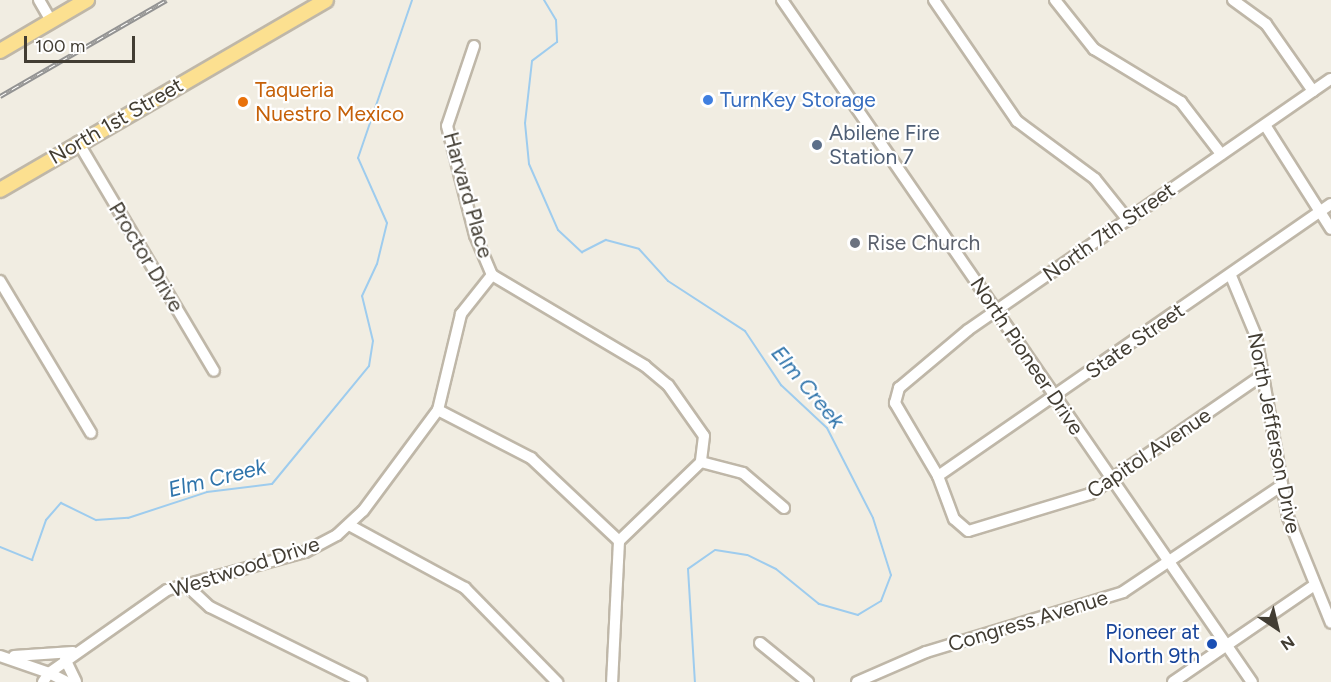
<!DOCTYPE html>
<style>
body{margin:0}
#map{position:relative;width:1331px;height:682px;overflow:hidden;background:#f1ede2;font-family:Figtree,sans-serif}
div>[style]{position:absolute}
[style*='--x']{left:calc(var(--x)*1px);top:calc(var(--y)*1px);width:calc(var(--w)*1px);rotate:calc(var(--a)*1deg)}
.stream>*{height:2px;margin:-1px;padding:0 1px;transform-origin:1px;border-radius:1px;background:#9eccee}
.roads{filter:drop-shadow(2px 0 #bfb7a8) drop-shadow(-2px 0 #bfb7a8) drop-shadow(0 2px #bfb7a8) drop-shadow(0 -2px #bfb7a8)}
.minor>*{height:10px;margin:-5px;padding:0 5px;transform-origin:5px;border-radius:5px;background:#fff}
.major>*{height:14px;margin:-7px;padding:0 7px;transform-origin:7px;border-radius:7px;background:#fce090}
.rail>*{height:4.5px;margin-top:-2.25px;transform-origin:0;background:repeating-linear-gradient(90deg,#fff 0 7px,#939393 0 14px);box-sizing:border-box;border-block:2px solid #939393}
.dots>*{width:16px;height:16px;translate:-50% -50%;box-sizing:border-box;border:3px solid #fff;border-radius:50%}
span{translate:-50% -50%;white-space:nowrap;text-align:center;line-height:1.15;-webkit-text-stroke:4.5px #fff;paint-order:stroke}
.food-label{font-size:21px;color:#c56008}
.left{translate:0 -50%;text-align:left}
.shop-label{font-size:21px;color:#366cbe}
.street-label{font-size:21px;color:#423d33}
.service-label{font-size:21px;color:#4e5e75}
.worship-label{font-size:21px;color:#5b616d}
.transit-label{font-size:21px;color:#164399}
.right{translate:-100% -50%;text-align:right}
.water-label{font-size:22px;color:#2f74ab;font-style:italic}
.north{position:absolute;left:1247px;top:598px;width:60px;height:60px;-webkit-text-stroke:4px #fff;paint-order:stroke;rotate:145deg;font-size:16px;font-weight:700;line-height:24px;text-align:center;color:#423d33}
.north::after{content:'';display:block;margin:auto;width:21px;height:27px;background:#423d33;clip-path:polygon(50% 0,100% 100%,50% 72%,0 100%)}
.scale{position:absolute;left:24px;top:36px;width:111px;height:27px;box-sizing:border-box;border:3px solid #423d33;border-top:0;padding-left:8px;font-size:18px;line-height:21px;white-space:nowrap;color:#423d33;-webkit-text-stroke:4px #fff;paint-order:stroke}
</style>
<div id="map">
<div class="stream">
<div style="--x:544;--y:0;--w:23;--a:59"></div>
<div style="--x:556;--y:20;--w:22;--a:87"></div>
<div style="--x:557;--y:42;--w:31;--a:143"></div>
<div style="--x:532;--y:61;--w:62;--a:96.4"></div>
<div style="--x:525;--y:123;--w:41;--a:84.4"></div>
<div style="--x:529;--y:164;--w:72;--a:66.3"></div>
<div style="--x:558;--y:230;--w:33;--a:43"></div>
<div style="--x:582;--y:252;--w:27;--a:-27"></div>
<div style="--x:606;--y:240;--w:34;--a:15"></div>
<div style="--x:639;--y:249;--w:43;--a:47.8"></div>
<div style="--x:668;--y:281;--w:92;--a:33"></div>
<div style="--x:745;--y:331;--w:65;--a:56.3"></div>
<div style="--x:781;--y:385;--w:63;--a:43.1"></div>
<div style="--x:827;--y:428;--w:101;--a:62.9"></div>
<div style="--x:873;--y:518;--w:60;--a:72.5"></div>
<div style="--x:891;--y:575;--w:28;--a:111"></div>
<div style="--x:881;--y:601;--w:27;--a:149"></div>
<div style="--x:858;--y:615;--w:41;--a:-164.2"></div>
<div style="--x:819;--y:604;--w:55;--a:-140.9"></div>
<div style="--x:776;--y:569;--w:32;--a:-154"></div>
<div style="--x:747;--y:555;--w:32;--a:-171"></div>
<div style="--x:715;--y:550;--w:33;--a:145"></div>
<div style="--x:688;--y:569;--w:113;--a:86.5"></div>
<div style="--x:0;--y:547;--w:35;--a:22"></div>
<div style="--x:32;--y:560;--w:42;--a:-70.7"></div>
<div style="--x:46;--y:520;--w:23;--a:-49"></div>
<div style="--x:61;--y:503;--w:39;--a:26"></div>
<div style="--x:96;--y:520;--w:32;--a:-4"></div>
<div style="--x:128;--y:518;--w:83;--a:-18.2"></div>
<div style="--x:207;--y:492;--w:65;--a:-7"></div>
<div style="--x:272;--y:484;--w:153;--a:-50.6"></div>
<div style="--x:369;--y:366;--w:25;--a:-81"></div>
<div style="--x:373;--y:341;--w:46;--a:-103.7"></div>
<div style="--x:362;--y:296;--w:35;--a:-65"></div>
<div style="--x:377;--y:264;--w:42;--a:-76.3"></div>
<div style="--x:387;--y:223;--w:71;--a:-114"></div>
<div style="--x:358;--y:158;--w:167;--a:-71.1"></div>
</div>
<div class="roads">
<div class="minor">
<div style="--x:39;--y:0;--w:24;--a:60"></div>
<div style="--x:782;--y:0;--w:828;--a:55.43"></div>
<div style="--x:934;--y:0;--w:147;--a:55.6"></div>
<div style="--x:1017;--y:121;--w:97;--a:36.6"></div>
<div style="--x:1095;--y:179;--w:53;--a:51.2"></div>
<div style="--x:1055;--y:0;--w:63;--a:51.5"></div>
<div style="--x:1094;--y:49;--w:102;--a:31.3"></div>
<div style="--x:1181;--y:102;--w:66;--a:52.4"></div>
<div style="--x:1233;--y:0;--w:41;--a:36"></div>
<div style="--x:1266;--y:24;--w:82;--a:55"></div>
<div style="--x:474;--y:46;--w:84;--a:108.6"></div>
<div style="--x:447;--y:126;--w:113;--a:75.6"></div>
<div style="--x:475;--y:235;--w:43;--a:67"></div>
<div style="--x:492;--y:275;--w:178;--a:30.7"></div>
<div style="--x:645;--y:366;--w:30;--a:40"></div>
<div style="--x:668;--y:385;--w:62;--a:54.8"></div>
<div style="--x:704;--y:436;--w:26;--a:97"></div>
<div style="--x:701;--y:462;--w:114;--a:136.1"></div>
<div style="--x:619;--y:541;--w:141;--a:92.8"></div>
<div style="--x:1265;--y:125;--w:123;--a:57.6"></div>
<div style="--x:78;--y:142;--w:266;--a:59.3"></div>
<div style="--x:1231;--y:276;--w:65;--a:67.4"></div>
<div style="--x:1256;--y:336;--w:184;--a:80"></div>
<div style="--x:1288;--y:517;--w:114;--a:67.9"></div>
<div style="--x:0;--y:281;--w:177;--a:59.1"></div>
<div style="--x:1261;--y:376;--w:208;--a:145.4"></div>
<div style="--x:1090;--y:494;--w:127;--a:163.1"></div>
<div style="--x:968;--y:531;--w:18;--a:-139"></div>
<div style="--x:954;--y:519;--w:46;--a:-110.4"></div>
<div style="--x:938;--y:476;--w:85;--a:-120.5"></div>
<div style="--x:895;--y:403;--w:16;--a:-75"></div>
<div style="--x:899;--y:388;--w:90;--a:-40"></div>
<div style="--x:968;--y:330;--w:441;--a:-34.7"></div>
<div style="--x:438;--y:410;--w:105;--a:27.3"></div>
<div style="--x:531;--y:458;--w:121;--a:43.3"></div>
<div style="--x:701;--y:462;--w:43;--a:14.7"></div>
<div style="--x:743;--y:473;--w:54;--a:40.5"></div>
<div style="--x:938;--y:476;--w:478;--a:-34.7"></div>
<div style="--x:349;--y:525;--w:132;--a:28.5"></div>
<div style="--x:465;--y:588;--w:132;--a:45.6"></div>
<div style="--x:185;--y:584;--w:34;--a:43"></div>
<div style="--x:210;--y:607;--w:169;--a:26.3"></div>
<div style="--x:760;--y:643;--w:62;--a:39.1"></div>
<div style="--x:0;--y:656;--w:52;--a:19.1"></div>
<div style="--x:49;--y:673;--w:144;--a:-35.1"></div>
<div style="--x:167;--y:590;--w:143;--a:-15.4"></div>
<div style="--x:305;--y:552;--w:36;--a:-28"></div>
<div style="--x:337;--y:535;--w:35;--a:-43"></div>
<div style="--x:363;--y:511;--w:126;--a:-53.4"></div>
<div style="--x:438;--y:410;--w:99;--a:-76.5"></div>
<div style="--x:461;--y:314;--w:50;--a:-51.5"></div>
<div style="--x:14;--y:656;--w:59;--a:-3.9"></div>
<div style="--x:65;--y:659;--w:25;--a:64"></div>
<div style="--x:43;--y:682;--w:11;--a:-56"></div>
<div style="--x:49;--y:673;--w:20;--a:27"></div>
<div style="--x:857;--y:682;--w:75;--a:-23.5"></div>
<div style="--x:926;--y:652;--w:206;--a:-16.9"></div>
<div style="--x:1123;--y:592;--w:190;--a:-33.9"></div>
<div style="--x:1173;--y:682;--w:170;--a:-34.4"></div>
</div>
<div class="major">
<div style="--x:0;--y:51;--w:101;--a:-30.4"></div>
<div style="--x:0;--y:190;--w:377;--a:-30.2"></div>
</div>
</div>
<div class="rail">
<div style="--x:0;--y:96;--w:192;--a:-30"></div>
</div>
<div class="dots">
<div style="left:708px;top:100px;background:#3f7fe0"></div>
<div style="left:243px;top:102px;background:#e8710a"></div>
<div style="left:817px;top:145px;background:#5c6f8a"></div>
<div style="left:855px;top:243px;background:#6b7280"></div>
<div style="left:1212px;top:644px;background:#1a4fb4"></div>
</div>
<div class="food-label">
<span class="left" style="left:255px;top:102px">Taqueria<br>Nuestro Mexico</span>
</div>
<div class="shop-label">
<span class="left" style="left:720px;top:100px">TurnKey Storage</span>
</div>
<div class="street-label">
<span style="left:116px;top:121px;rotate:-30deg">North 1st Street</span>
<span style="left:468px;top:195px;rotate:74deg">Harvard Place</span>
<span style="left:1109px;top:232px;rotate:-35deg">North 7th Street</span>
<span style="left:146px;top:257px;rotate:59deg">Proctor Drive</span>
<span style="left:1135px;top:341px;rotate:-35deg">State Street</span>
<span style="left:1027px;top:356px;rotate:56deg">North Pioneer Drive</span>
<span style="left:1274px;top:433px;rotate:79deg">North Jefferson Drive</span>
<span style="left:1149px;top:453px;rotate:-34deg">Capitol Avenue</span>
<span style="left:245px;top:567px;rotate:-18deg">Westwood Drive</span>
<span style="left:1028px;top:621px;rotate:-17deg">Congress Avenue</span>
</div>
<div class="service-label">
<span class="left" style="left:829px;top:145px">Abilene Fire<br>Station 7</span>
</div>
<div class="worship-label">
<span class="left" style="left:867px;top:243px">Rise Church</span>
</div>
<div class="transit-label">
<span class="right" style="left:1200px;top:644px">Pioneer at<br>North 9th</span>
</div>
<div class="water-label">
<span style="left:808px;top:387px;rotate:50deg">Elm Creek</span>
<span style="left:217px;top:478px;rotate:-14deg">Elm Creek</span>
</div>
<div class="north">N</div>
<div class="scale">100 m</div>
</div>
